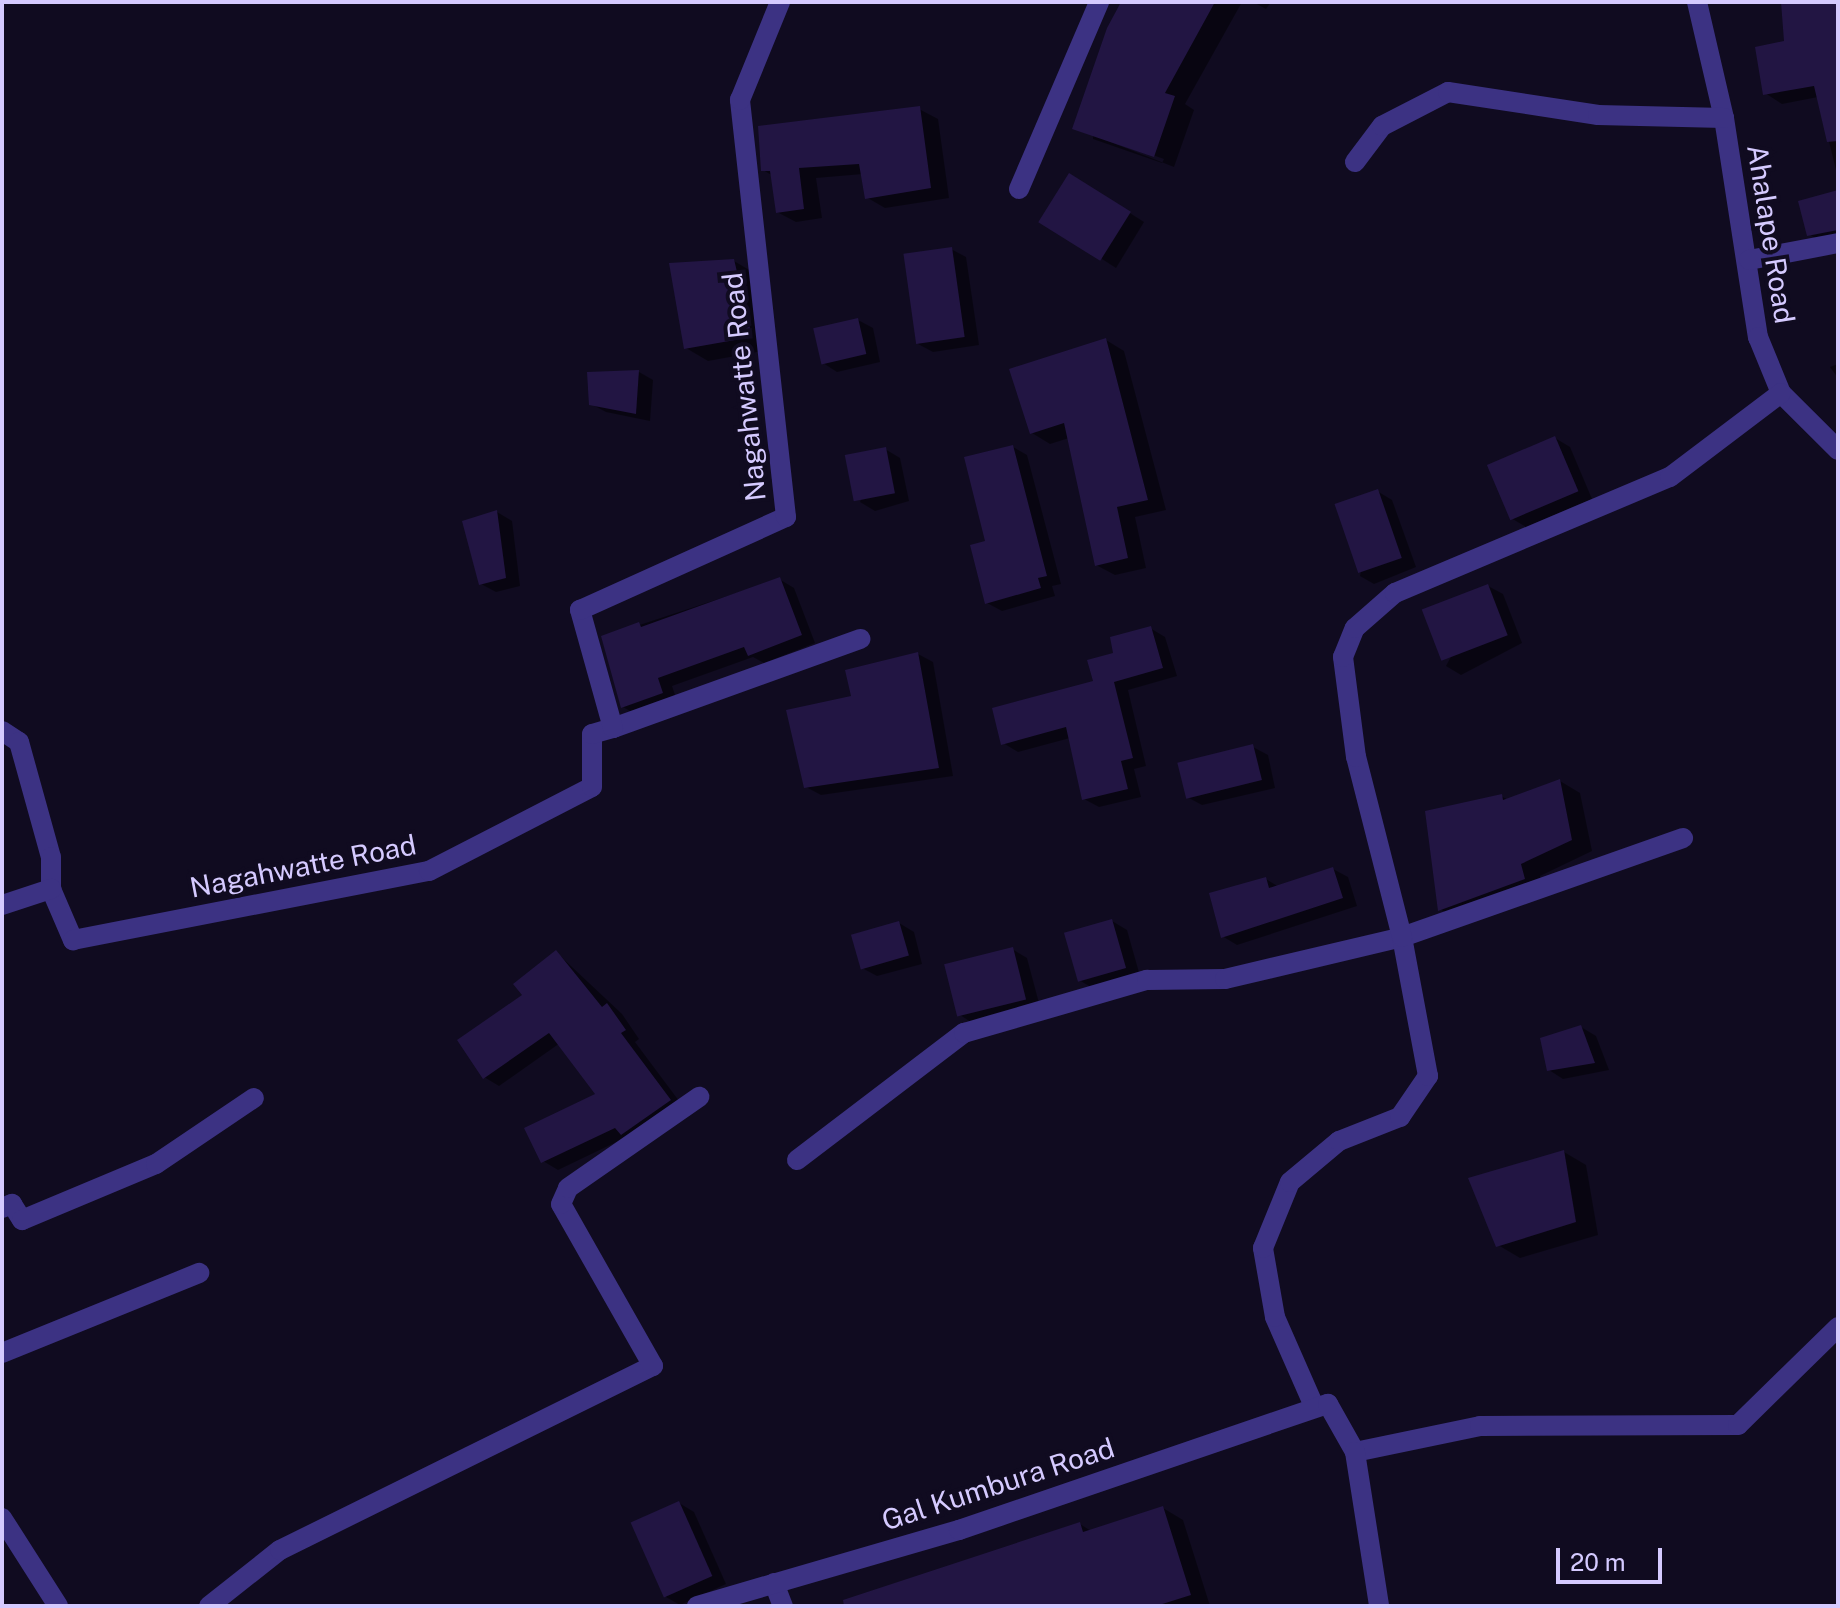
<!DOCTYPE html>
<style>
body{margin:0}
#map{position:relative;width:1840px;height:1608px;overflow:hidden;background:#100b20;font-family:"Public Sans",sans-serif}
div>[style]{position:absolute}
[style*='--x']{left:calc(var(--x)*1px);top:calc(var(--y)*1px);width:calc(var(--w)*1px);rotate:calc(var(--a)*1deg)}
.shadow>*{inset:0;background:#0007}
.building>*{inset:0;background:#221543;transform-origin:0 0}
.minor>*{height:20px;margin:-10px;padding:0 10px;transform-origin:10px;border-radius:10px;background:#3c3283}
span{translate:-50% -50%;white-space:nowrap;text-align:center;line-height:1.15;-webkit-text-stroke:8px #100b20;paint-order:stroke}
.street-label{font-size:28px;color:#d5caff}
.frame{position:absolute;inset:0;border:4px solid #d5caff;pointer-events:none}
.scale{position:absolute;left:1556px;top:1548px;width:106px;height:36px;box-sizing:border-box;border:4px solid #d5caff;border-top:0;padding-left:10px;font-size:24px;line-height:28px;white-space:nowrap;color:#d5caff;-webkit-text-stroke:6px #100b20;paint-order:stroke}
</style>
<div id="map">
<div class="shadow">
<div style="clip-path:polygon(evenodd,1124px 2px,1242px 2px,1185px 104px,1194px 110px,1174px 167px,1075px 128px,1124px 2px,1093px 134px,1164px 159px,1162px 163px,1093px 139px,1093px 134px)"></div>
<div style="clip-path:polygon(1253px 2px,1271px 2px,1266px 9px)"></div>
<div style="clip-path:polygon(1783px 2px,1838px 2px,1838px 178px,1818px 97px,1782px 104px,1765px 93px,1786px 43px)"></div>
<div style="clip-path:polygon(919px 109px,938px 119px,949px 198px,885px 208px,866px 197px,863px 174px,816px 178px,822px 218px,796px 222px,777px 212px,773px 176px,763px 170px)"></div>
<div style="clip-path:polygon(1084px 184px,1144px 222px,1116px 268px,1102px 259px)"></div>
<div style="clip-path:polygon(1838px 192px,1838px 243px,1826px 245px,1809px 234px)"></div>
<div style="clip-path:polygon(951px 249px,966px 257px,979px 345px,933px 352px,918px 344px)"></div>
<div style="clip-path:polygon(734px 261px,756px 274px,773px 349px,708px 361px,686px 348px)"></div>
<div style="clip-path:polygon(858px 320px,873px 328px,880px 362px,837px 372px,823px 363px)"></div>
<div style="clip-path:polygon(1106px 340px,1124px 351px,1166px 510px,1135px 517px,1146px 568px,1115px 575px,1096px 565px,1069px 438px,1050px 444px,1032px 433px)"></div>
<div style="clip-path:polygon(1838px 364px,1838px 378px,1830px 367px)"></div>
<div style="clip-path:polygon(639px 372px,653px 380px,650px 421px,606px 412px,591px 404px)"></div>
<div style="clip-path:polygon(1555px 438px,1570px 447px,1592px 499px,1526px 527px,1511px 518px)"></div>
<div style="clip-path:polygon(1013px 447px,1027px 455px,1061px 584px,1052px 586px,1055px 596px,1002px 611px,987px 603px)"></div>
<div style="clip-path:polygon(885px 449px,900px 458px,909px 501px,875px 511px,860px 502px)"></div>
<div style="clip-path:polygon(1377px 491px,1392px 500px,1416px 567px,1374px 584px,1360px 576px)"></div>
<div style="clip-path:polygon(497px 512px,512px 521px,520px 586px,496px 592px,481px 584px)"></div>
<div style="clip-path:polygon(779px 579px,794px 588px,815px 643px,764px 663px,753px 657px,672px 686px,677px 701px,637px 715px,623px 707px,603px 637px)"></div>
<div style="clip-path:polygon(1488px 586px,1503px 594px,1522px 643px,1461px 675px,1446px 666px)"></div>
<div style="clip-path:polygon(1150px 628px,1165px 637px,1177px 676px,1128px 690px,1146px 766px,1134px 769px,1141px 797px,1099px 807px,1084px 799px,1070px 738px,1018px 752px,1003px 743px,1096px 683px,1116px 655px)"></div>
<div style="clip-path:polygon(918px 654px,933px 662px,953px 776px,821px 795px,806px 787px,853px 697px)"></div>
<div style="clip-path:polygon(1253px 747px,1268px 755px,1275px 788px,1202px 805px,1187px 797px)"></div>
<div style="clip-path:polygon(1560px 781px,1580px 793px,1592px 851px,1540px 876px,1544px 890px,1460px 921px,1440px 909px,1501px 796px,1508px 800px)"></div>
<div style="clip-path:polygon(1333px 869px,1348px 877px,1357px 906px,1237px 945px,1222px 936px,1266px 879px,1279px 887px)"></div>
<div style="clip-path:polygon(1112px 921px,1127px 930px,1140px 976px,1094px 989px,1079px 980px)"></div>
<div style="clip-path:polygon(899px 923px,914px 932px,922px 964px,877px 976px,862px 968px)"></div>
<div style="clip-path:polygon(1012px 949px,1027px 958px,1040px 1007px,974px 1024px,960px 1015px)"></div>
<div style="clip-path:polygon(556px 952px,622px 1014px,639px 1039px,635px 1042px,685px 1109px,558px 1170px,543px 1161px,598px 1095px,560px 1043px,499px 1086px,484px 1077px,525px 995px)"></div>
<div style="clip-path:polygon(1581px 1027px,1596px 1036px,1609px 1070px,1563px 1079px,1549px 1070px)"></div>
<div style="clip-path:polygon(1564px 1152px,1586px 1165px,1598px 1235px,1520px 1258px,1498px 1245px)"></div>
<div style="clip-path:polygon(679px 1503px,694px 1512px,726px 1584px,680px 1605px,666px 1597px)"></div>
<div style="clip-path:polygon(1163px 1508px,1183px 1520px,1210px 1606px,843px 1602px,1080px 1524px,1091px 1531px)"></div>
</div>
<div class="building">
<div style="clip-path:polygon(1121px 2px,1215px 2px,1165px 93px,1175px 96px,1154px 157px,1072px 129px,1107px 28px)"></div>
<div style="clip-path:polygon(1781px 2px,1838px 2px,1838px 141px,1827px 142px,1814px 86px,1763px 95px,1755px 47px,1784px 41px)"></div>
<div style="clip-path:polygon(920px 106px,931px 188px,865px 199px,859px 164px,799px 168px,804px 209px,776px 213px,770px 171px,761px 171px,758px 126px)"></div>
<div style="left:1069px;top:173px;width:73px;height:58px;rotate:32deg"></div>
<div style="clip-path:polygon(1838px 190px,1838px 230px,1807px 236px,1798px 201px)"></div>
<div style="left:952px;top:247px;width:91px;height:49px;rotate:82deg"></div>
<div style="clip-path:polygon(734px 259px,752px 337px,684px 349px,669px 263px)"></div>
<div style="left:858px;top:318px;width:37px;height:46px;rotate:77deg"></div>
<div style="clip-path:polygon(1106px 338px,1148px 500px,1117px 507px,1128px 558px,1095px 566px,1064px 423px,1030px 434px,1009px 369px)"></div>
<div style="clip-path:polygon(639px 370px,636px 414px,589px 405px,587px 372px)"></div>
<div style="left:1555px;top:436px;width:60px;height:74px;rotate:67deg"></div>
<div style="clip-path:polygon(1013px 445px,1047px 576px,1038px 578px,1041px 588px,985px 604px,970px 545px,985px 541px,964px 457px)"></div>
<div style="left:886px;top:447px;width:47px;height:42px;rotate:79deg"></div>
<div style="left:1378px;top:489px;width:73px;height:46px;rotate:71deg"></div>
<div style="clip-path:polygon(497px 510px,506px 578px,479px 585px,462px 521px)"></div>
<div style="clip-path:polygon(780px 577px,802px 635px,748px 656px,744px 647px,658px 678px,663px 693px,621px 708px,601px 636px,639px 622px,641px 627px)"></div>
<div style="left:1488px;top:584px;width:55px;height:71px;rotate:69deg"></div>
<div style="clip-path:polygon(1151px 626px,1163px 668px,1114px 682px,1133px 758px,1121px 761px,1128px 789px,1082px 800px,1066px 727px,1001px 745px,992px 708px,1093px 681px,1087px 660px,1113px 653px,1110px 637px)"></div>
<div style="clip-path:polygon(918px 652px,939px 768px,804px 788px,786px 710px,851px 696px,845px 670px)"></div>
<div style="left:1253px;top:744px;width:37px;height:78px;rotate:76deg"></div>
<div style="clip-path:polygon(1560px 779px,1572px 840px,1521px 864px,1525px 879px,1438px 911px,1425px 811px,1502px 794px,1503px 800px)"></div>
<div style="clip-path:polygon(1333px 867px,1343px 898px,1221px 938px,1209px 893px,1266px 877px,1269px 888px)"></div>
<div style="left:1112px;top:919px;width:51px;height:50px;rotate:74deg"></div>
<div style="left:899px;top:921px;width:36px;height:50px;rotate:74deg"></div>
<div style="left:1013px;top:947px;width:54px;height:71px;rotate:76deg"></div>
<div style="clip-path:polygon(556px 950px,602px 1007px,607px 1003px,626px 1030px,621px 1033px,671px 1100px,621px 1135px,615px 1128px,541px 1163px,524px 1128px,595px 1094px,549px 1033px,483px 1079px,457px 1040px,522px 995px,513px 984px)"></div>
<div style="clip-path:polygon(1581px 1025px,1595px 1063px,1547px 1071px,1540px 1038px)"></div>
<div style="clip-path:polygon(1564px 1150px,1576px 1222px,1496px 1247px,1468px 1178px)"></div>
<div style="left:679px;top:1501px;width:82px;height:53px;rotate:66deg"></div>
<div style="clip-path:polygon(1163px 1506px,1191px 1595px,1156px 1606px,844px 1606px,843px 1600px,1080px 1522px,1083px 1532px)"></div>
</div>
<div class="minor">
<div style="--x:1697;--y:2;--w:119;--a:76.9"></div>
<div style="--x:1724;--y:118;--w:222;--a:81.2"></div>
<div style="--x:1758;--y:337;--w:61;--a:67.7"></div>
<div style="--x:1781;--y:393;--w:81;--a:45"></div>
<div style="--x:1355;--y:162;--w:45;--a:-53.1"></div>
<div style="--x:1382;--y:126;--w:74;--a:-27.3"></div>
<div style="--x:1448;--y:92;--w:152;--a:8.7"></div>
<div style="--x:1598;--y:115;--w:126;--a:1.4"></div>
<div style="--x:1019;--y:189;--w:203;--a:-66.8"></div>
<div style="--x:1749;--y:260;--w:91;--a:-10.8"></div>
<div style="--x:613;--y:728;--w:263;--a:-19.8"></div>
<div style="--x:2;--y:731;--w:20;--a:33"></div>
<div style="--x:19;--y:742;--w:119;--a:74.5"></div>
<div style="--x:51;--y:857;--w:32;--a:90"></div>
<div style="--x:51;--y:889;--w:56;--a:66.7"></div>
<div style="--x:73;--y:940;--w:363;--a:-11"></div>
<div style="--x:429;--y:871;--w:183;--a:-27.3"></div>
<div style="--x:592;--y:787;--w:53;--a:-90"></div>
<div style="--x:592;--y:734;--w:22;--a:-16"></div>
<div style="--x:613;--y:728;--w:123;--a:-105.6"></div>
<div style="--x:580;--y:610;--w:226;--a:-24.3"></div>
<div style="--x:786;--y:517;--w:420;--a:-96.3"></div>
<div style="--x:740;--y:100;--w:106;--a:-67.8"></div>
<div style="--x:2;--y:905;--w:52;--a:-18.1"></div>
<div style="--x:797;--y:1160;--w:210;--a:-37.3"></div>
<div style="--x:964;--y:1033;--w:191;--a:-16.2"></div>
<div style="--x:1147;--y:980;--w:78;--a:-0.7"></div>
<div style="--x:1225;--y:979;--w:182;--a:-13.3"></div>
<div style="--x:1402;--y:937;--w:298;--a:-19.4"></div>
<div style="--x:2;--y:1208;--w:11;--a:-22"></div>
<div style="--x:12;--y:1204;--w:19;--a:58"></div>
<div style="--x:22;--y:1220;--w:145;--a:-22.7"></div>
<div style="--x:156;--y:1164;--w:118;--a:-34"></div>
<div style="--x:2;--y:1353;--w:213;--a:-22.1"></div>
<div style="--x:1314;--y:1406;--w:97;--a:-113.7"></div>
<div style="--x:1275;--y:1317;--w:70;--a:-99.9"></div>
<div style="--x:1263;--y:1248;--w:71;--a:-67.8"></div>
<div style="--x:1290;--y:1182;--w:64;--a:-39.9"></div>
<div style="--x:1339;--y:1141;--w:66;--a:-21.5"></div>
<div style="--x:1400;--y:1117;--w:50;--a:-55.7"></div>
<div style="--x:1428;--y:1076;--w:141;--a:-100.6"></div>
<div style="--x:1402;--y:937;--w:186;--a:-104.3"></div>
<div style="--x:1356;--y:757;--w:101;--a:-97.4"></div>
<div style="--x:1343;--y:657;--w:31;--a:-68"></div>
<div style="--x:1355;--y:628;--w:53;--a:-41.2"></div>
<div style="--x:1395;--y:593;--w:298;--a:-22.9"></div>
<div style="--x:1670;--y:477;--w:139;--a:-37.1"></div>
<div style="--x:1355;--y:1452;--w:128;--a:-11.7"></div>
<div style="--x:1480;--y:1426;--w:258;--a:-0.2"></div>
<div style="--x:1738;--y:1425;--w:140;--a:-44.4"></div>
<div style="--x:2;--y:1518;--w:104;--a:57.5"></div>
<div style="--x:774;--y:1583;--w:25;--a:69"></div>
<div style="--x:209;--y:1606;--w:90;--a:-38.3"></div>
<div style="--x:280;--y:1550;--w:416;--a:-26.3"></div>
<div style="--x:653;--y:1366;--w:186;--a:-119.6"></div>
<div style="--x:561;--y:1204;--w:17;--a:-66"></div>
<div style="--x:568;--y:1188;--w:160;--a:-34.8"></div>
<div style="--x:697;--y:1606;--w:273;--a:-16.2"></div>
<div style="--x:959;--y:1530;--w:390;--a:-18.9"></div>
<div style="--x:1328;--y:1404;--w:55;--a:60.6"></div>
<div style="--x:1355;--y:1452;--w:156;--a:81.1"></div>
</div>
<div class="street-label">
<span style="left:1771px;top:234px;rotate:81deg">Ahalape Road</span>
<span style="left:744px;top:387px;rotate:-96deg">Nagahwatte Road</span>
<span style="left:303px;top:866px;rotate:-11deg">Nagahwatte Road</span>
<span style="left:998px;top:1484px;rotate:-18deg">Gal Kumbura Road</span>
</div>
<div class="frame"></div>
<div class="scale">20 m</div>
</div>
